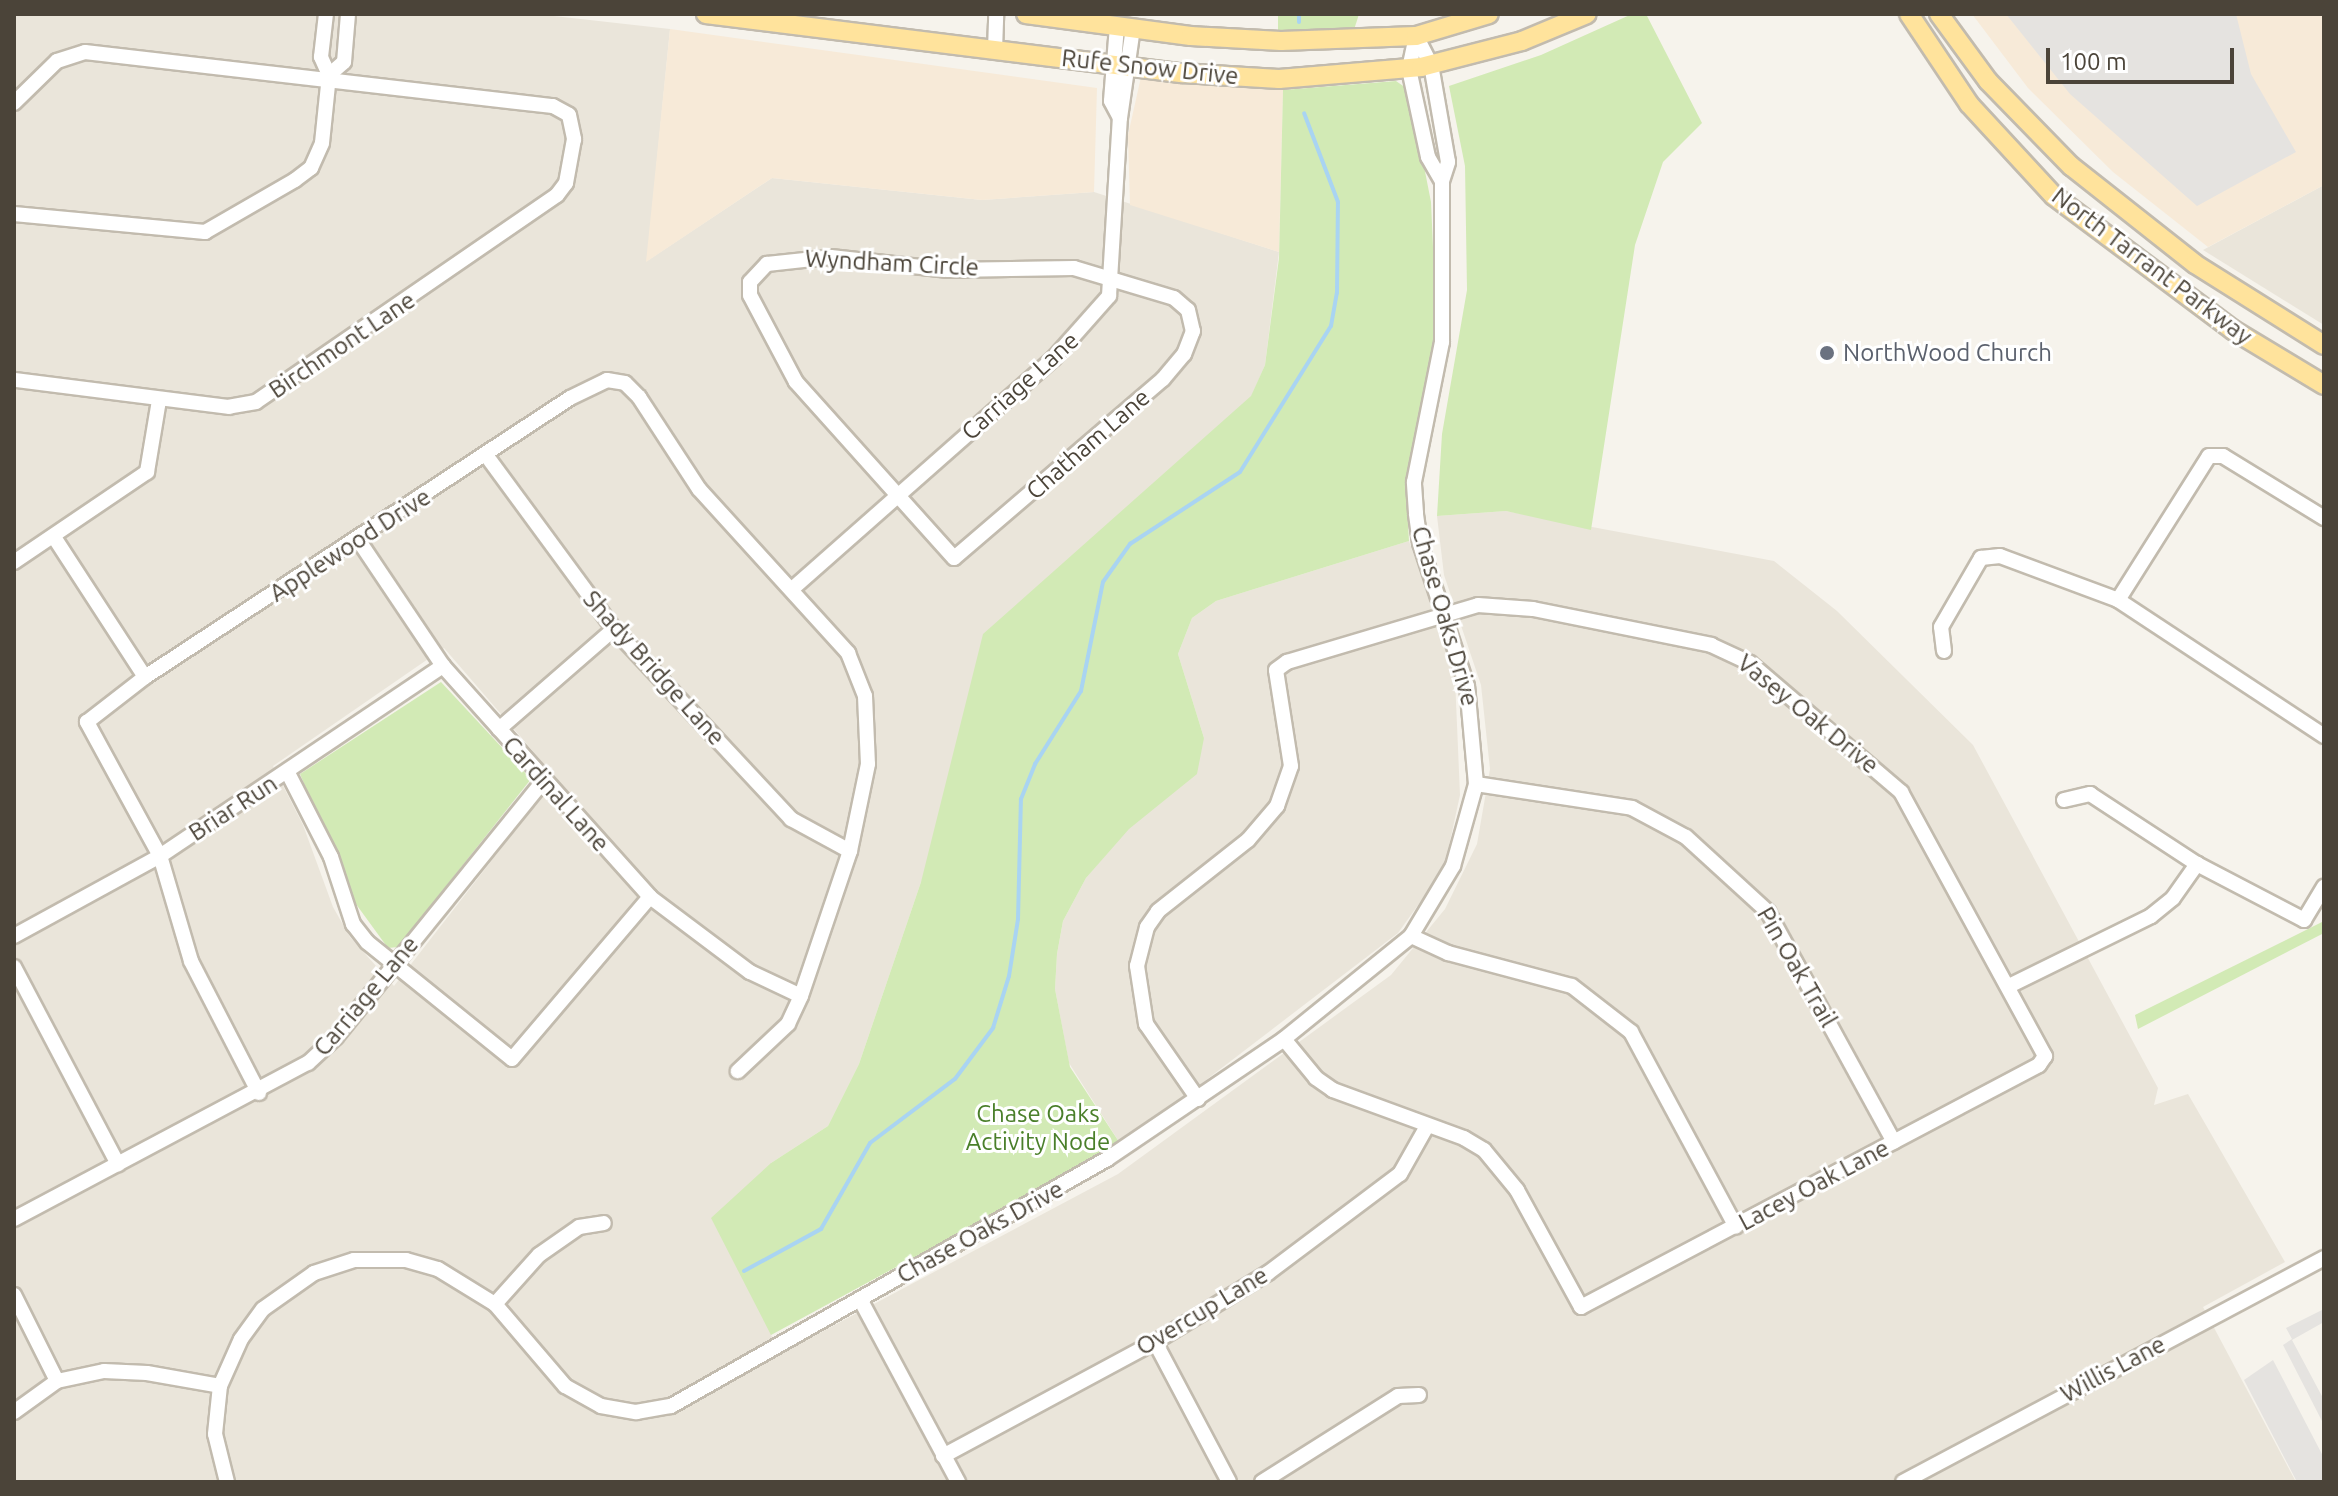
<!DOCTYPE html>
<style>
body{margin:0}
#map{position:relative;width:2338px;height:1496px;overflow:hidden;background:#f6f3ec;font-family:Ubuntu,sans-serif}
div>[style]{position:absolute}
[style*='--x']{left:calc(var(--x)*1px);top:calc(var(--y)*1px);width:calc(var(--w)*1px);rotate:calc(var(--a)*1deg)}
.residential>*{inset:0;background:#eae5da}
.commercial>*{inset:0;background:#f7ead8}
.green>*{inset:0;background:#d2eab5}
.parking>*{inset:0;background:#e5e3e0}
.stream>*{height:4px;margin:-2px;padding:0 2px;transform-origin:2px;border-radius:2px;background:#a9d4f2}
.roads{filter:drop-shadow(2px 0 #c2bbae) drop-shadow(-2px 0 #c2bbae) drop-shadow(0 2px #c2bbae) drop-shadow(0 -2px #c2bbae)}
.minor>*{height:14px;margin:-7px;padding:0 7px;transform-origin:7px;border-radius:7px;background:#fff}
.major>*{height:18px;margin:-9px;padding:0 9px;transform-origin:9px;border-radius:9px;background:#ffe39c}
.dots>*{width:22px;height:22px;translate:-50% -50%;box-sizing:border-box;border:4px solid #fff;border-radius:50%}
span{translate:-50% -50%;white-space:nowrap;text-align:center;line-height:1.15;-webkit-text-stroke:6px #fff;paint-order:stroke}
.street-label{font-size:24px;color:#4b4439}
.worship-label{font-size:24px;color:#5b616d}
.left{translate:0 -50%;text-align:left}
.park-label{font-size:24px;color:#4a7f2a}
.frame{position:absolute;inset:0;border:16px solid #4b4439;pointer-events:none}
.scale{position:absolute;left:2046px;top:48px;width:188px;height:36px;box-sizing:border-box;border:4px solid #4b4439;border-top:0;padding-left:10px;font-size:24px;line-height:28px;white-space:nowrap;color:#4b4439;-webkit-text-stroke:6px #fff;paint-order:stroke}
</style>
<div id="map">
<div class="residential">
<div style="clip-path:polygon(evenodd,14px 14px,536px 14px,670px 29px,647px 261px,772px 178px,982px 200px,1094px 192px,1279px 252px,1265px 365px,1251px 397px,1217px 431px,921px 882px,859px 1064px,828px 1126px,771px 1163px,771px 1335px,782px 1353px,1118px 1174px,1391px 975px,1445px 909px,1477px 844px,1490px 769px,1481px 685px,1444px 575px,1437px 516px,1506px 511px,1774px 561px,1837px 611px,1973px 745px,2158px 1088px,2154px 1105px,2188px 1094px,2285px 1262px,2203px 1307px,2296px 1482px,14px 1482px,14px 14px,444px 648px,556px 778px,394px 986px,350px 937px,333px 907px,303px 825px,273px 766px,444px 648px)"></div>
<div style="clip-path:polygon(2324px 185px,2324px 325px,2203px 250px)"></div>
<div style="clip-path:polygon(1409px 541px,1455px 678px,1460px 795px,1444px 869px,1398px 933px,1121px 1145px,1069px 1063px,1055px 989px,1057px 954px,1063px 921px,1086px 878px,1204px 738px,1178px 654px,1192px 618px,1216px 601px)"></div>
</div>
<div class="commercial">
<div style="clip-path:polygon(1972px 14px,2324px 14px,2324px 185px,2208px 247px,2113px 172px,2028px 88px)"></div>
<div style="clip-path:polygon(670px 29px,1097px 88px,1094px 192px,982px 200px,772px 178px,646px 262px)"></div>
<div style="clip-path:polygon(1141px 77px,1283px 90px,1279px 252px,1130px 205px,1128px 135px)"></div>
</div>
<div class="green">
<div style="clip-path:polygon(1278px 14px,1359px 14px,1353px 33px,1278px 36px)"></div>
<div style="clip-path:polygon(1632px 14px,1646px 14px,1702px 123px,1663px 162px,1635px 245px,1591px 530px,1506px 511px,1437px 516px,1442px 434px,1467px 290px,1465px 166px,1449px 86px,1541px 55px)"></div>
<div style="clip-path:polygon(1396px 81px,1409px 90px,1431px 202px,1437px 337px,1406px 489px,1409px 541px,1216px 601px,1192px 618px,1178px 654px,1204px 738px,1197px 774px,1129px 829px,1086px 878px,1063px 921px,1057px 954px,1055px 989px,1070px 1067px,1121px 1145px,771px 1335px,711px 1218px,771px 1163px,828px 1126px,859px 1064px,921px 882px,983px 634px,1251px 396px,1265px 365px,1279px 258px,1283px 90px)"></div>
<div style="clip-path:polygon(441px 682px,531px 779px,398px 947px,388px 948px,353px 900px,300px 774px)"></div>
<div style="clip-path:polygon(2324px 921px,2324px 933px,2138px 1029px,2135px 1015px)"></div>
</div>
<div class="parking">
<div style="clip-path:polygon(2006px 14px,2236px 14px,2251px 74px,2296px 152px,2197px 206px,2070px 94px)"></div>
<div style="clip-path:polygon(2324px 1309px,2324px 1322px,2292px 1340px,2324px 1400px,2324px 1425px,2283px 1345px,2292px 1339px,2286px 1328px)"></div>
<div style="clip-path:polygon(2273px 1360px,2324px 1458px,2324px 1482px,2297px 1482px,2244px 1380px)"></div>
</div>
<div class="stream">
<div style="--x:1299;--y:22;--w:8;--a:-90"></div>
<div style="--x:744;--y:1271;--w:88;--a:-28.6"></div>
<div style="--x:821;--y:1229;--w:99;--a:-60.3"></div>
<div style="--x:870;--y:1143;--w:106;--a:-37"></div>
<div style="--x:955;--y:1079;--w:64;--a:-53.3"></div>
<div style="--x:993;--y:1028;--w:54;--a:-72.9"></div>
<div style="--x:1009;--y:976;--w:58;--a:-81"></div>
<div style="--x:1018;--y:919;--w:120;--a:-88.6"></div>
<div style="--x:1021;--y:799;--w:38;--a:-68"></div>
<div style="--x:1035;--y:764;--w:86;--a:-57.8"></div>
<div style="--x:1081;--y:691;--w:111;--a:-78.6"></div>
<div style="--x:1103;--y:582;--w:47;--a:-54.6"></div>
<div style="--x:1130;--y:544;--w:131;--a:-33.2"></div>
<div style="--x:1240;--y:472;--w:172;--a:-58.1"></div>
<div style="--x:1331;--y:326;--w:34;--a:-80"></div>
<div style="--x:1337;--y:293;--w:91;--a:-89.4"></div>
<div style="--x:1338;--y:202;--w:95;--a:-110.9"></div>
</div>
<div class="roads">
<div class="minor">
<div style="--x:1117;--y:26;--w:75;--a:94.6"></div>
<div style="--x:1111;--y:101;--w:19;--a:62"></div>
<div style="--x:1416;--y:36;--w:34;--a:102"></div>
<div style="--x:1409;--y:69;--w:90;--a:77.8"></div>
<div style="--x:1428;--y:157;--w:28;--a:60"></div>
<div style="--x:995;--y:50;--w:36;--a:-88"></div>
<div style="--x:329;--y:75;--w:20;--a:-41"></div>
<div style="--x:344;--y:62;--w:48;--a:-85.2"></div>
<div style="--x:14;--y:103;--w:60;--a:-44.3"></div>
<div style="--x:57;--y:61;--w:29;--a:-18"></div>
<div style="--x:85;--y:52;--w:471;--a:6.6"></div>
<div style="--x:553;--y:106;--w:18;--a:29"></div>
<div style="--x:569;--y:115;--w:25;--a:78"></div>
<div style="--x:574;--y:139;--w:45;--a:100.3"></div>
<div style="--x:566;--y:183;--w:15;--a:127"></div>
<div style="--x:557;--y:195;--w:365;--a:145.5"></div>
<div style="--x:256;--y:402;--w:27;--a:170"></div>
<div style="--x:229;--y:407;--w:217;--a:-172.8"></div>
<div style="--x:14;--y:214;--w:192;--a:5.4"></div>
<div style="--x:205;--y:232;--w:104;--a:-30"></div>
<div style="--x:295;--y:180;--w:20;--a:-37"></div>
<div style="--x:311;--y:168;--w:27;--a:-66"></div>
<div style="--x:322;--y:143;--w:68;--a:-84.1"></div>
<div style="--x:329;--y:75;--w:20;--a:-114"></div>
<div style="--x:321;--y:57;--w:43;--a:-83.4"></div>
<div style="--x:831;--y:257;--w:118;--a:6.3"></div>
<div style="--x:948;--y:270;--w:126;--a:-0.9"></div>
<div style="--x:1074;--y:268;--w:104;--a:16.7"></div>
<div style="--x:1174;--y:298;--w:18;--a:41"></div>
<div style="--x:1188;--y:310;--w:22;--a:77"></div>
<div style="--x:1193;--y:331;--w:25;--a:111"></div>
<div style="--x:1184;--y:354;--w:33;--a:130"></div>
<div style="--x:1163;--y:379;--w:275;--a:139.4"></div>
<div style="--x:954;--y:558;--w:237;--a:-131.9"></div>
<div style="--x:796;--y:382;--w:98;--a:-117.9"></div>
<div style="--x:750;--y:295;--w:13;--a:-90"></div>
<div style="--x:750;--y:282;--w:25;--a:-47"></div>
<div style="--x:767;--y:264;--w:64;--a:-6.2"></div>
<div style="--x:486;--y:455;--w:216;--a:53.7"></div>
<div style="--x:614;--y:629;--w:260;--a:47"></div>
<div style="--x:791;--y:819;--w:67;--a:28.5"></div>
<div style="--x:54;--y:537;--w:167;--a:57"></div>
<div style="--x:359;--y:541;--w:151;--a:56.1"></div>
<div style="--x:443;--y:666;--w:310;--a:48.1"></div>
<div style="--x:650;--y:897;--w:125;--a:36.9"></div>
<div style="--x:750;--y:972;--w:56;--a:25.2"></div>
<div style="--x:14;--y:562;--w:161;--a:-34.1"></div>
<div style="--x:147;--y:472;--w:73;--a:-80.5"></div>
<div style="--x:792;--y:589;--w:349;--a:-41.4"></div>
<div style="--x:1054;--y:358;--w:83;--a:-48.4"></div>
<div style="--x:1109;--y:296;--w:178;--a:-86.5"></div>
<div style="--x:1120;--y:118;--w:91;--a:-81.8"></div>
<div style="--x:2118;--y:600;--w:170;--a:-57.7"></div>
<div style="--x:2209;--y:456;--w:14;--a:0"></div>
<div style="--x:2223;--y:456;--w:119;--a:31.5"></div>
<div style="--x:1944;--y:651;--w:24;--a:-97"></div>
<div style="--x:1941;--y:627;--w:80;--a:-59.9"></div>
<div style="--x:1981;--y:558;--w:19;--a:-6"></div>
<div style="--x:2000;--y:556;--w:126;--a:20.4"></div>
<div style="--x:2118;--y:600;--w:247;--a:33.4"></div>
<div style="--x:499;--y:729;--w:152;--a:-41"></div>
<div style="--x:288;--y:773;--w:94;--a:62.9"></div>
<div style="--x:331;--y:857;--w:71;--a:71.8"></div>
<div style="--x:353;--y:924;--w:23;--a:52"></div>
<div style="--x:367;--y:942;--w:186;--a:38.9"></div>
<div style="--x:512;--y:1059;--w:213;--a:-49.6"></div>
<div style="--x:1476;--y:784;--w:158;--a:8.7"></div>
<div style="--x:1632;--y:808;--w:61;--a:28.2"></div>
<div style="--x:1686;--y:837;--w:111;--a:42.4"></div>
<div style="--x:1768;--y:912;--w:262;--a:61.3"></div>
<div style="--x:2064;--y:800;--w:27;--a:-13"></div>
<div style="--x:2090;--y:794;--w:128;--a:33.2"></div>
<div style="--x:2197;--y:864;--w:121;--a:27.6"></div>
<div style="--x:2304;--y:920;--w:39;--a:-59"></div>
<div style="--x:14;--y:936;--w:166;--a:-28.7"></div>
<div style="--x:160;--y:856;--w:341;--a:-33.9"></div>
<div style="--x:1411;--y:936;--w:41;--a:24.7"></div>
<div style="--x:1448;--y:953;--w:128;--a:14.9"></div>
<div style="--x:1572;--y:986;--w:75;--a:37.9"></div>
<div style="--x:1631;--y:1032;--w:221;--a:61.7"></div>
<div style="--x:14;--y:967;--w:223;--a:62.2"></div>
<div style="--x:2009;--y:986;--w:158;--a:-26.2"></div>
<div style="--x:2151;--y:916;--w:28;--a:-39"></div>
<div style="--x:2173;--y:898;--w:42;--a:-54.8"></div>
<div style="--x:259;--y:1093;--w:148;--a:-117.3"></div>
<div style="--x:191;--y:961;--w:109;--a:-106.4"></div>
<div style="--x:160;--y:856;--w:153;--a:-118.6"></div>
<div style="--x:87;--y:722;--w:73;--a:-37.8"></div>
<div style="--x:145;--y:677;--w:508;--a:-33.28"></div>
<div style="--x:570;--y:398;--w:41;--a:-25.9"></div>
<div style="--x:607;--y:380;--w:18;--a:9"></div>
<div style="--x:625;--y:383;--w:20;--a:45"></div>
<div style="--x:639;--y:397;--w:110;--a:56.9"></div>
<div style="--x:699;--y:489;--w:222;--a:47.7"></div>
<div style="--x:848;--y:653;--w:46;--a:68.4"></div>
<div style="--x:865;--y:696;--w:68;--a:87.5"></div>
<div style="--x:868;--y:764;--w:89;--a:101.7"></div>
<div style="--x:850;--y:851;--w:153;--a:108.7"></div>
<div style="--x:801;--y:996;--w:31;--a:115"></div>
<div style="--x:788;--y:1024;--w:69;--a:136.8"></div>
<div style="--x:1198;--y:1099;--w:91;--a:-124.7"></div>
<div style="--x:1146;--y:1024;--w:59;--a:-98.8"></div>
<div style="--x:1137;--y:966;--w:40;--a:-75.6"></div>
<div style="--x:1147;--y:927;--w:19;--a:-55"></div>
<div style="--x:1158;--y:911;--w:115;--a:-38.3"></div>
<div style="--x:1248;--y:840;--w:45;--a:-49.5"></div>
<div style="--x:1277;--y:806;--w:42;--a:-70.7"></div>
<div style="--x:1291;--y:766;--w:97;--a:-98.9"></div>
<div style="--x:1276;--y:670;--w:14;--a:-36"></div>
<div style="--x:1287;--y:662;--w:199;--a:-16.6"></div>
<div style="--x:1478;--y:605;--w:55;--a:4.2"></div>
<div style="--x:1533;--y:609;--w:182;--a:11.4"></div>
<div style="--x:1711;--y:645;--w:43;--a:24.8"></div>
<div style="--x:1750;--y:663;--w:199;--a:40.5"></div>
<div style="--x:1901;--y:792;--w:301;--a:61.4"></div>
<div style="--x:2045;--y:1056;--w:11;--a:124"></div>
<div style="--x:2039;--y:1065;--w:518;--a:152.15"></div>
<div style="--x:1581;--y:1307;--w:133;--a:-118.7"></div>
<div style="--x:1517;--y:1190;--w:52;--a:-129.5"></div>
<div style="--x:1484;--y:1150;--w:23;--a:-149"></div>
<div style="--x:1464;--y:1138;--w:140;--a:-159.9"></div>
<div style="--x:1333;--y:1090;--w:21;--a:-145"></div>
<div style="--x:1316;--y:1078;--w:50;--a:-129.4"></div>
<div style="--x:14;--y:1219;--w:333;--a:-28"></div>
<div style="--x:308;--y:1063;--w:38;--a:-43"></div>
<div style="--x:336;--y:1037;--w:329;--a:-51"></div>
<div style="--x:14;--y:1295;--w:96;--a:63.4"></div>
<div style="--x:860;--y:1299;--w:208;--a:61.8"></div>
<div style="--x:495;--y:1304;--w:66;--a:-48.1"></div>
<div style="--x:539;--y:1255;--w:49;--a:-35"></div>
<div style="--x:579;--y:1227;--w:25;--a:-9"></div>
<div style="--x:1155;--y:1342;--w:158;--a:62.1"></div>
<div style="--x:14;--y:1412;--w:53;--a:-35.8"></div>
<div style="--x:57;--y:1381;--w:48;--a:-12"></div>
<div style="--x:104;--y:1371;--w:43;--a:2.7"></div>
<div style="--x:147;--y:1373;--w:74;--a:10.1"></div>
<div style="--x:943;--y:1456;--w:241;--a:-28.3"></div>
<div style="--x:1155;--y:1342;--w:132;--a:-31.4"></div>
<div style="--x:1268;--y:1273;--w:165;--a:-36.9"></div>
<div style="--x:1400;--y:1174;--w:55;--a:-60.6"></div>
<div style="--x:227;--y:1482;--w:49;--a:-104"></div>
<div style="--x:215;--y:1434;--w:48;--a:-84.1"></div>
<div style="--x:220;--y:1386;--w:51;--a:-65.9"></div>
<div style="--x:241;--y:1339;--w:37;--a:-54"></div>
<div style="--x:263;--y:1309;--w:62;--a:-35.2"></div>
<div style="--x:314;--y:1273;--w:42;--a:-18"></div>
<div style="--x:354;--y:1260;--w:52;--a:0"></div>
<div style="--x:406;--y:1260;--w:33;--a:16"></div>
<div style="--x:438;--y:1269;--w:67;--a:31.6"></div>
<div style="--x:495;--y:1304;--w:108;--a:49.5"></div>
<div style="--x:565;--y:1386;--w:41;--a:29.1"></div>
<div style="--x:601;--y:1406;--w:36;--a:10"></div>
<div style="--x:636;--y:1412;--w:36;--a:-10"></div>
<div style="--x:671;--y:1406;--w:501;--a:-29.53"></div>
<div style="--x:1107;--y:1159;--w:214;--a:-34.1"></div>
<div style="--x:1284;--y:1039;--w:164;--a:-39"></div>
<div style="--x:1411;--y:936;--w:82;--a:-59"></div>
<div style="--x:1453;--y:866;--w:85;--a:-74.3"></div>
<div style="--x:1476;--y:784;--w:98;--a:-95.2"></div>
<div style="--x:1467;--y:686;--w:151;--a:-108.2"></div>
<div style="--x:1420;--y:543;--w:30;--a:-98"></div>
<div style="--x:1416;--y:513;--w:31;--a:-94"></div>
<div style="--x:1414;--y:482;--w:143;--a:-78.7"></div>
<div style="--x:1442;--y:342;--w:161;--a:-90"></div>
<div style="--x:1442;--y:181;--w:20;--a:-72"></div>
<div style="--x:1448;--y:162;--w:98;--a:-99.9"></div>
<div style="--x:1431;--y:65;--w:33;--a:-117"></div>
<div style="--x:1262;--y:1482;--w:161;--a:-32.3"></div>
<div style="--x:1398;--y:1396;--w:21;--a:-3"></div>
<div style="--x:1903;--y:1482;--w:477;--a:-28"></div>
</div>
<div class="major">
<div style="--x:706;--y:14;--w:480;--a:7.1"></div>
<div style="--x:1182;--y:73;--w:97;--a:3.5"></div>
<div style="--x:1279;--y:79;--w:143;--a:-4.8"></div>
<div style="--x:1421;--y:67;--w:104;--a:-14.4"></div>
<div style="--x:1522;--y:41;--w:70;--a:-22.6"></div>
<div style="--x:1026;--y:14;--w:166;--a:7.6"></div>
<div style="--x:1191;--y:36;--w:90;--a:3.2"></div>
<div style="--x:1281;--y:41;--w:135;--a:-2.1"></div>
<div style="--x:1416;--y:36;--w:76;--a:-16.8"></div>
<div style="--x:1909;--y:14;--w:108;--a:56.3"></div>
<div style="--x:1969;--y:104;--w:125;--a:47.3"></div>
<div style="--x:2054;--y:196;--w:224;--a:36.8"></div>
<div style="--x:2233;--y:330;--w:106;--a:31.1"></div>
<div style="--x:1939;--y:14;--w:83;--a:53.8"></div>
<div style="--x:1988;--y:81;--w:119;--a:45.7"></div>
<div style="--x:2071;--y:166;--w:158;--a:38.3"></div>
<div style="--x:2195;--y:264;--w:152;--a:32.1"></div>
</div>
</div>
<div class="dots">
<div style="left:1827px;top:353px;background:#6b7280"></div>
</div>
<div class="street-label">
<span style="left:1150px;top:67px;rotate:6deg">Rufe Snow Drive</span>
<span style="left:892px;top:263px;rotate:3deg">Wyndham Circle</span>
<span style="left:2152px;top:266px;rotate:37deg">North Tarrant Parkway</span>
<span style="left:342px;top:345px;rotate:-34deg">Birchmont Lane</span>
<span style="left:1020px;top:386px;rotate:-42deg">Carriage Lane</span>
<span style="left:1088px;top:444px;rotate:-41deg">Chatham Lane</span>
<span style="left:350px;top:545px;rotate:-33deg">Applewood Drive</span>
<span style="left:1445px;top:616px;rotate:74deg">Chase Oaks Drive</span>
<span style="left:654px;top:668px;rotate:48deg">Shady Bridge Lane</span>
<span style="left:1808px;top:714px;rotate:39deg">Vasey Oak Drive</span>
<span style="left:556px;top:794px;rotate:48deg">Cardinal Lane</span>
<span style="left:233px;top:808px;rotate:-33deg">Briar Run</span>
<span style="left:1797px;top:967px;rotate:60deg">Pin Oak Trail</span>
<span style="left:366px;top:996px;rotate:-50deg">Carriage Lane</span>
<span style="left:1814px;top:1185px;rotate:-28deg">Lacey Oak Lane</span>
<span style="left:980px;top:1232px;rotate:-29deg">Chase Oaks Drive</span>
<span style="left:1202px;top:1311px;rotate:-31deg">Overcup Lane</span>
<span style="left:2113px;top:1369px;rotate:-28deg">Willis Lane</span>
</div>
<div class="worship-label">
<span class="left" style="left:1843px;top:353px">NorthWood Church</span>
</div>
<div class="park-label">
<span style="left:1038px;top:1128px">Chase Oaks<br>Activity Node</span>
</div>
<div class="frame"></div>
<div class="scale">100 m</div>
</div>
